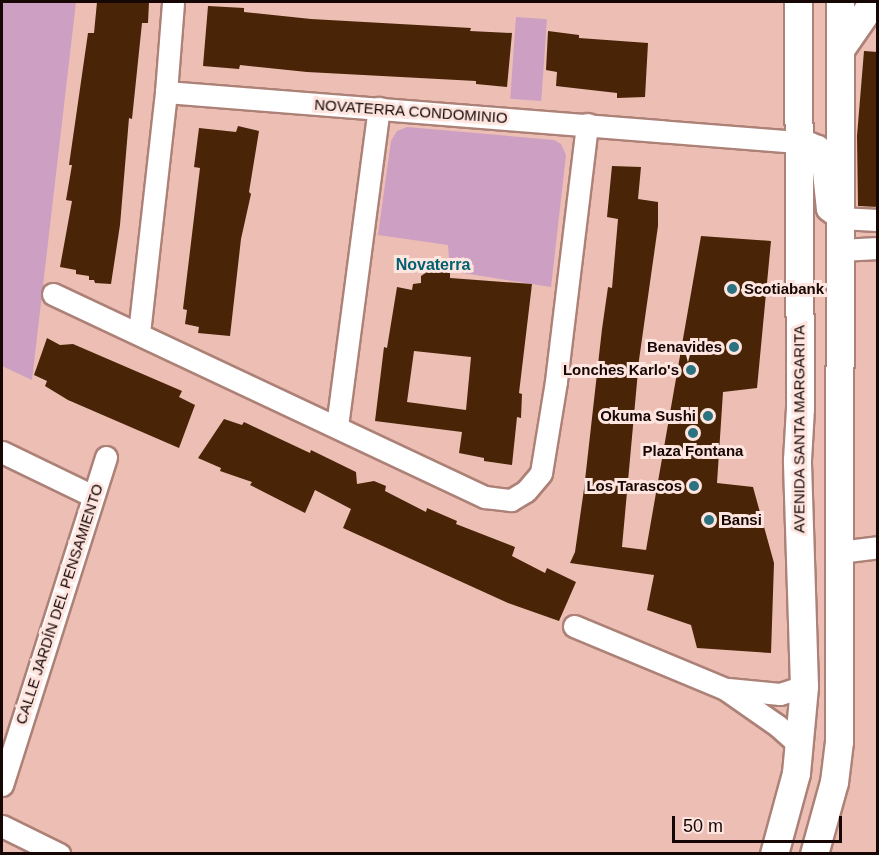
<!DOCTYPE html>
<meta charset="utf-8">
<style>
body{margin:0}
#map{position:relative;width:879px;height:855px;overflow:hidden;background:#edbeb3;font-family:Helvetica,sans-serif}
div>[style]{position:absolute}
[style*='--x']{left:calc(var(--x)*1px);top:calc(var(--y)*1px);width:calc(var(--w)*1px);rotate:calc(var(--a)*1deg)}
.green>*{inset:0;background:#cc9fc3;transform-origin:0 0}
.building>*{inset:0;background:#492406}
.roads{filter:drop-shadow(2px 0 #ac8177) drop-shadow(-2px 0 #ac8177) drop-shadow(0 2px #ac8177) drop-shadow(0 -2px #ac8177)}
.minor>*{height:21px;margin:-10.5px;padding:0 10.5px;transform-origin:10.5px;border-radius:10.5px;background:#fff}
.major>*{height:27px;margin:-13.5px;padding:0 13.5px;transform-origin:13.5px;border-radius:13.5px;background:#fff}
.dots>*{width:16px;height:16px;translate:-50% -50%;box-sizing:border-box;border:3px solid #fee5df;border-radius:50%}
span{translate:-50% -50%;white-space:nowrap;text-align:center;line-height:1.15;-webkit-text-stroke:6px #fee5df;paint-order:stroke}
.street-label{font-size:15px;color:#160705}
.poi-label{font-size:15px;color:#160705;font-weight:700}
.left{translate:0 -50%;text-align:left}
.right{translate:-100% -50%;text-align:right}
.neighbourhood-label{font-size:16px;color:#006171;font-weight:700}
.frame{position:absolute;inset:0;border:3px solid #160705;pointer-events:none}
.scale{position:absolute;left:672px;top:816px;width:170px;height:27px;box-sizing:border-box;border:3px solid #160705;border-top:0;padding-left:8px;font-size:18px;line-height:21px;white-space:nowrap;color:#160705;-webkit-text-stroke:4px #fee5df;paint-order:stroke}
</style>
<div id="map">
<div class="green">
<div style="clip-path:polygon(2px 2px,76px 2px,32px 380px,2px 366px)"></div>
<div style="left:516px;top:17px;width:31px;height:82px;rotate:4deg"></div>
<div style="clip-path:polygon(407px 127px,554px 140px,561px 144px,566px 155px,551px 287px,450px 271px,448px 245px,378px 235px,391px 141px,397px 131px)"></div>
</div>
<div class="building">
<div style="clip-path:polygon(97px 2px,149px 2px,148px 23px,142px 23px,132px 119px,129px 118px,120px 225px,111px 284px,95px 283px,94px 280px,89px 280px,89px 276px,76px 274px,76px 270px,60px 267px,72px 201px,66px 200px,72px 165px,69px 165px,88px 33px,94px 33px)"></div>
<div style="clip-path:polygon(208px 6px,244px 8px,244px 12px,311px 19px,471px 28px,470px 31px,512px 33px,507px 87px,476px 84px,476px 81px,307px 72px,240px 65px,239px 69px,203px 66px)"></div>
<div style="clip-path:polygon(548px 31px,579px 35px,579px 38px,648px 43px,645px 97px,617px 98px,617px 93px,556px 86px,557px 72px,546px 70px)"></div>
<div style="clip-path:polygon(864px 51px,878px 52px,878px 207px,858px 206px,857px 136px)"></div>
<div style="clip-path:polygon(238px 126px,259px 131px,249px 192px,251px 194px,241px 239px,230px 336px,198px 333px,199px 327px,185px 324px,187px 310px,183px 309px,200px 168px,194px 167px,199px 128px,236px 132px)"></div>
<div style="clip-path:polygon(612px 166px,641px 167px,638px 199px,658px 202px,658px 226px,639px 360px,622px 547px,646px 550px,701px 236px,771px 241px,757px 388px,723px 392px,717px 483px,753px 487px,774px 563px,771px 653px,697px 648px,691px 625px,647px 610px,654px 575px,570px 563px,575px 552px,584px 489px,602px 329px,608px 287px,612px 288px,618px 219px,607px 217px)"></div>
<div style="clip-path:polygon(evenodd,430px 270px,450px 271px,450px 278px,532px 284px,519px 393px,522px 394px,521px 418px,517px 417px,512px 465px,484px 461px,484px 458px,459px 453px,462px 432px,375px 421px,384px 347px,387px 348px,397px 287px,412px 290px,413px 284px,421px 283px,421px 276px,430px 270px,414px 351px,471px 357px,466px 410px,407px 402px,414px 351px)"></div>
<div style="clip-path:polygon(47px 338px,60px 345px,73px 344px,182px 391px,179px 397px,195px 405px,179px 448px,68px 400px,45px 386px,47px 381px,34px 375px)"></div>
<div style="clip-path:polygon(224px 419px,242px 425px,244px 422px,310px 453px,311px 450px,356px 472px,357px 484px,374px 481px,386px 486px,385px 491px,426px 512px,427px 508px,457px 521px,456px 524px,515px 547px,512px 556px,545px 573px,547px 568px,576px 582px,559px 621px,508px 603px,343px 528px,351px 509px,315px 490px,305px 513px,250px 485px,252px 482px,220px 471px,221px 468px,198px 458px)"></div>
</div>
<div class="roads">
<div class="minor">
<div style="--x:166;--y:92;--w:646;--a:4.53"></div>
<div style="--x:810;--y:143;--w:9;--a:21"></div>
<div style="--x:818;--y:146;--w:8;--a:67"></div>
<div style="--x:821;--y:153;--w:56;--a:83.9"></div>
<div style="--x:827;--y:209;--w:15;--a:37"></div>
<div style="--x:839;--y:218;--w:39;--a:3"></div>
<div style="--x:840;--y:250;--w:38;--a:-3"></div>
<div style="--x:53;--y:294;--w:477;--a:25.2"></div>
<div style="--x:485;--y:497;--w:26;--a:7"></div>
<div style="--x:511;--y:500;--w:17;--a:-31"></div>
<div style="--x:526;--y:491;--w:23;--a:-50"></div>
<div style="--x:541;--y:473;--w:93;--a:-80.7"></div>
<div style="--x:556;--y:381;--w:259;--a:-83.1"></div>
<div style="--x:139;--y:333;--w:243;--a:-83.6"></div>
<div style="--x:166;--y:92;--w:89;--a:-85.5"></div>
<div style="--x:337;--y:426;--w:321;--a:-82.5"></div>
<div style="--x:2;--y:452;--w:101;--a:25.8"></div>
<div style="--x:839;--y:552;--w:39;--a:-7"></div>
<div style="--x:574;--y:626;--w:164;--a:22.6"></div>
<div style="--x:725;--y:689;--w:65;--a:34.9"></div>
<div style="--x:778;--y:726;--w:27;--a:42"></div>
<div style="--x:728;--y:689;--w:52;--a:5.5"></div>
<div style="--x:780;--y:694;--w:25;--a:-18"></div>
<div style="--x:2;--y:785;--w:344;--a:-72.4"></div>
<div style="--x:2;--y:826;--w:64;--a:26.2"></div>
</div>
<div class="major">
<div style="--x:841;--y:48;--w:56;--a:-55.2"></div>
<div style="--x:774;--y:854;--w:84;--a:-74.8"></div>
<div style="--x:796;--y:773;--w:87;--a:-84.7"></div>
<div style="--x:804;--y:686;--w:226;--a:-91.8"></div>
<div style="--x:797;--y:460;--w:52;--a:-86.7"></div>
<div style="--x:800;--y:408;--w:406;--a:-90.3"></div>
<div style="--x:814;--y:854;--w:75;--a:-74.5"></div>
<div style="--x:834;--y:782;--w:41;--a:-83"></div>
<div style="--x:839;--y:741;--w:739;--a:-89.92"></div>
</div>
</div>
<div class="dots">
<div style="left:732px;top:289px;background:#2c7280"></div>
<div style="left:734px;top:347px;background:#2c7280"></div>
<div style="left:691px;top:370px;background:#2c7280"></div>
<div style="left:708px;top:416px;background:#2c7280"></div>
<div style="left:693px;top:433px;background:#2c7280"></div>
<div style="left:694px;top:486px;background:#2c7280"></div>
<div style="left:709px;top:520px;background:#2c7280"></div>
</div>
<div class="street-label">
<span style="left:411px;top:111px;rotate:4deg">NOVATERRA CONDOMINIO</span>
<span style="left:799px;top:429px;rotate:-90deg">AVENIDA SANTA MARGARITA</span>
<span style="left:59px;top:604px;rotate:-72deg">CALLE JARDÍN DEL PENSAMIENTO</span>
</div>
<div class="poi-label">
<span class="left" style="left:744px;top:289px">Scotiabank</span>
<span class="right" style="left:722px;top:347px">Benavides</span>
<span class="right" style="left:679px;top:370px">Lonches Karlo's</span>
<span class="right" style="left:696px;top:416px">Okuma Sushi</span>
<span style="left:693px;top:451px">Plaza Fontana</span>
<span class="right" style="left:682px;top:486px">Los Tarascos</span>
<span class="left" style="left:721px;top:520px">Bansi</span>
</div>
<div class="neighbourhood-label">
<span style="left:433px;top:265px">Novaterra</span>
</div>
<div class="frame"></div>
<div class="scale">50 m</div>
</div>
